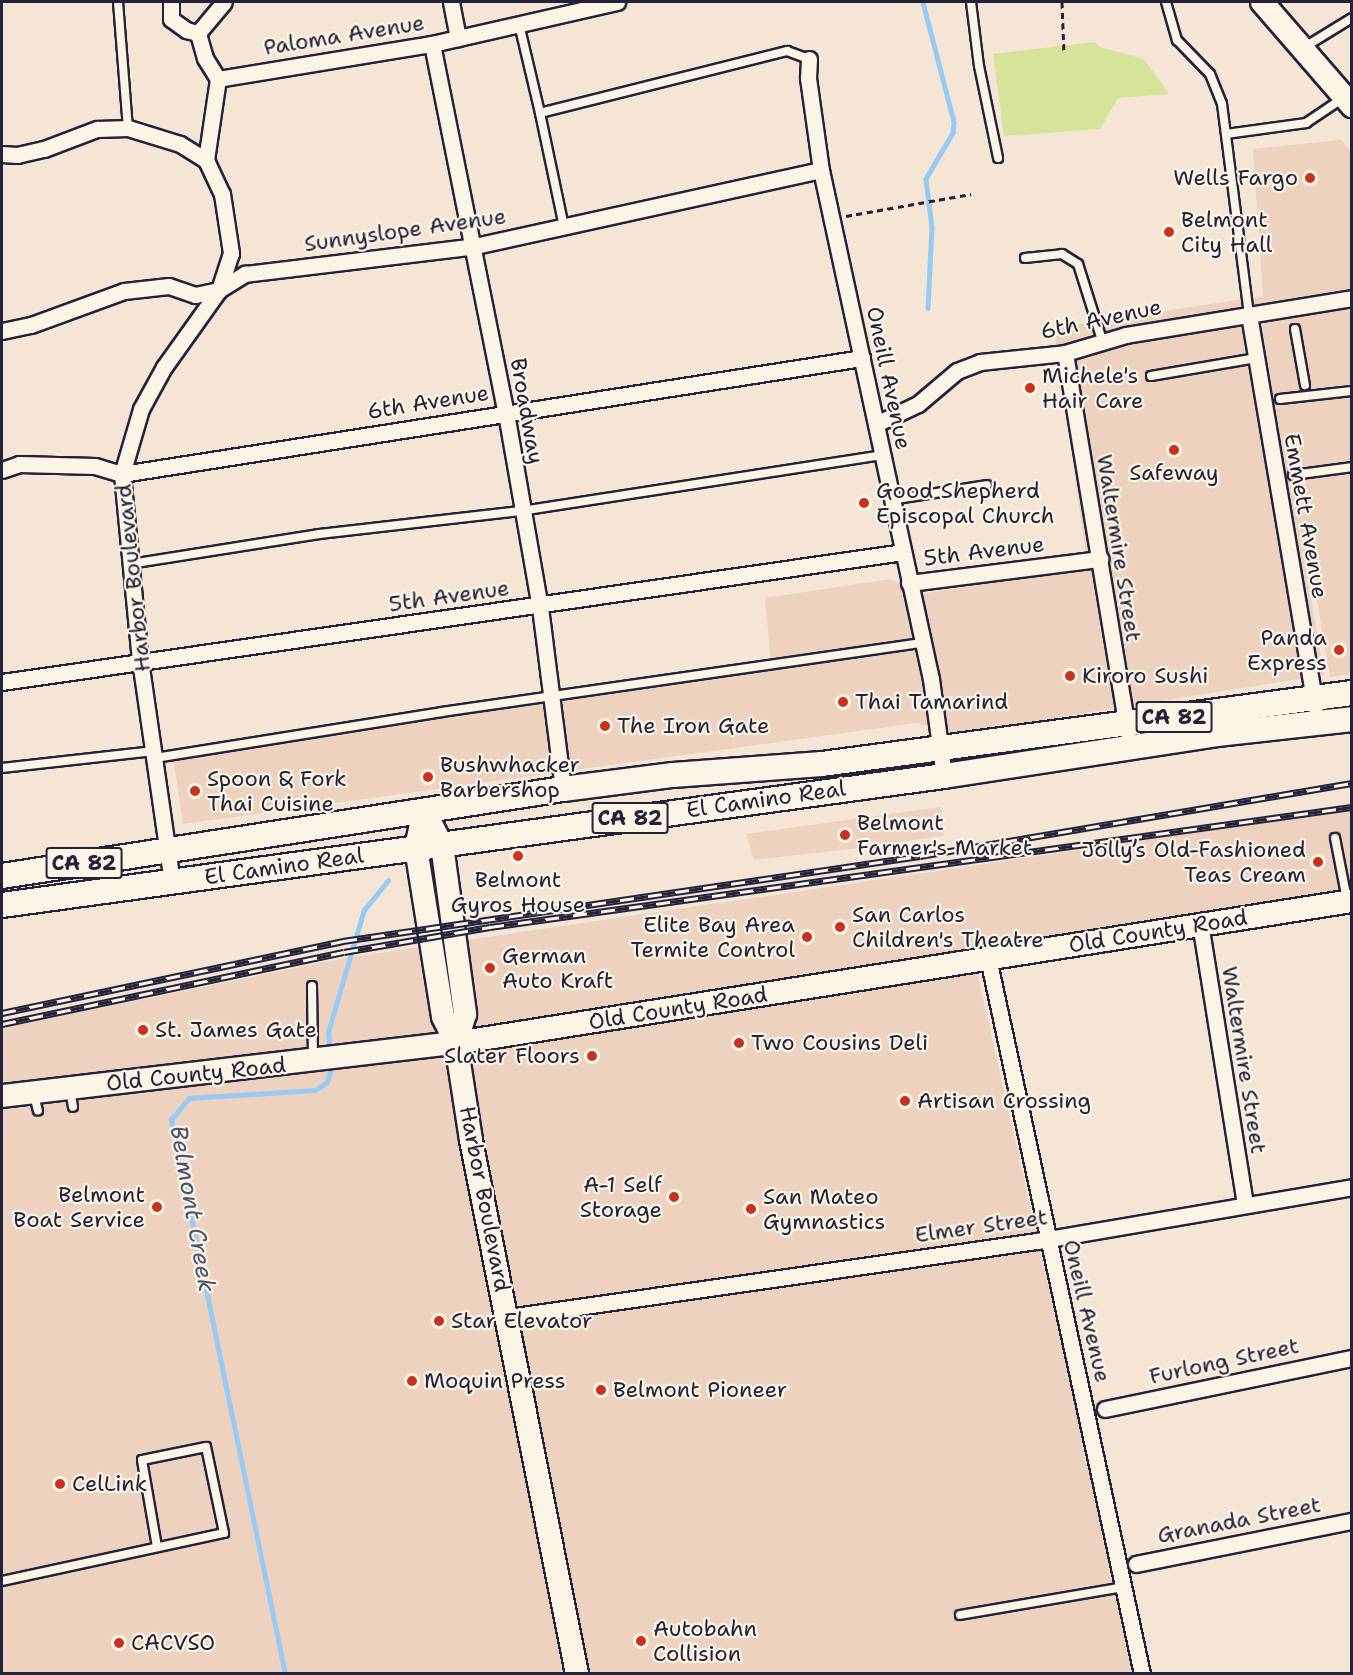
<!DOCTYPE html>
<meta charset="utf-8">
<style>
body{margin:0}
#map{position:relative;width:1353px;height:1675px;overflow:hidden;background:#f5e5d4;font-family:"Shantell Sans",sans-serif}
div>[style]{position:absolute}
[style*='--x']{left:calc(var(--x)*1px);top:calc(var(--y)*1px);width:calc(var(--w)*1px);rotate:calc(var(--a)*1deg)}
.built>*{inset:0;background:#edd2c0}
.green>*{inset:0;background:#d5e498}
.stream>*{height:4.5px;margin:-2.25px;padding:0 2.25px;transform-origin:2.25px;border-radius:2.25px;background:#97cbf4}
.path>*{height:3px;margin-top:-1.5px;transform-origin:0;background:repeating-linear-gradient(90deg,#22223b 0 6px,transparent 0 10.5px)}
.roads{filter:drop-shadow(2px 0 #22223b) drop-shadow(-2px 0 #22223b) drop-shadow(0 2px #22223b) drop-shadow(0 -2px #22223b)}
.lane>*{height:8px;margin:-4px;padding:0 4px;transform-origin:4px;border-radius:4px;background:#fcf5e5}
.street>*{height:15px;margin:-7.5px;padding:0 7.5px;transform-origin:7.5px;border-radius:7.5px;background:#fcf5e5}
.secondary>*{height:22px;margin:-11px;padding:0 11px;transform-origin:11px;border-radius:11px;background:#fcf5e5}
.primary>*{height:24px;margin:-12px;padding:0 12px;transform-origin:12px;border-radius:12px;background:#fcf5e5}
.rail>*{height:7px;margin-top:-3.5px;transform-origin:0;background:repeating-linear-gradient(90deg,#fcf5e5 0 14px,#22223b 0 28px);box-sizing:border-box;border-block:2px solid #22223b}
.dots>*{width:16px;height:16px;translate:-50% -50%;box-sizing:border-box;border:3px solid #fcf5e5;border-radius:50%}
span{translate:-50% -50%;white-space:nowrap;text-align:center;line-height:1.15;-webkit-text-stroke:4.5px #fcf5e5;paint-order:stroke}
.shield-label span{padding:2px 4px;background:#fcf5e5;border:2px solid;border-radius:4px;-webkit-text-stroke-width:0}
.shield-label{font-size:21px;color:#22223b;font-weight:700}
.street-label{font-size:22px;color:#22223b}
.poi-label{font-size:22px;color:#22223b}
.right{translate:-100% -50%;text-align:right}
.left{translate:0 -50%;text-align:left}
.water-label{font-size:24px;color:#455572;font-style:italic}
.frame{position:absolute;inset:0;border:3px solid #22223b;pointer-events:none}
</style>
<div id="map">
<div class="built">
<div style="clip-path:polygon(1341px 140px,1351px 152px,1351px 674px,1330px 677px,1310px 561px,1305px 563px,1324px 675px,959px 733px,916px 723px,183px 824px,172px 750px,568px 689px,771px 663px,765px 598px,890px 579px,920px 594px,1088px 569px,1054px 328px,1263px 296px,1253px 149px)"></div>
<div style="clip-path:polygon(941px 807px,944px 836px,842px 850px,754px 860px,746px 834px)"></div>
<div style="clip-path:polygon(1351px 810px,1351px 900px,977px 972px,1136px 1673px,2px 1674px,2px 1028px,345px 958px)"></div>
</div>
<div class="green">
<div style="clip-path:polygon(1095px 42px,1099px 47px,1144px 59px,1169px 94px,1118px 98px,1100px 129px,1004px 136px,993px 54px)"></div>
</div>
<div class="stream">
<div style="--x:923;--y:2;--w:124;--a:75.5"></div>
<div style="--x:954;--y:122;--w:11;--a:95"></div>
<div style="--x:953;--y:133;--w:53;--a:120.4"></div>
<div style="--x:926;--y:179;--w:49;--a:83"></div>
<div style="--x:932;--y:228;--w:80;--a:92.9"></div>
<div style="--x:330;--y:1050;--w:18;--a:-96"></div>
<div style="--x:328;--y:1032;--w:127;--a:-73.6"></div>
<div style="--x:364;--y:910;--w:38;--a:-51"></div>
<div style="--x:285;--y:1674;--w:566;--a:-101.63"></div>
<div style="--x:171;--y:1120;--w:28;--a:-51"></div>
<div style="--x:189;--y:1098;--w:126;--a:-3.6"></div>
<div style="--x:315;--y:1090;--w:14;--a:-34"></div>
<div style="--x:327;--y:1082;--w:19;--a:-74"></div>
</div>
<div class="path">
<div style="--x:1062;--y:2;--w:51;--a:87.8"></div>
<div style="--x:846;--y:216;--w:127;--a:-10"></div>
</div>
<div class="roads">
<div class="lane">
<div style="--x:118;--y:2;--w:126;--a:85.5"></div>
<div style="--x:971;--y:2;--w:64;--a:82.9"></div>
<div style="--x:979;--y:66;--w:94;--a:78.3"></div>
<div style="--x:1166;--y:2;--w:40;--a:74"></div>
<div style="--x:1177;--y:40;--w:47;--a:45.9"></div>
<div style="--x:1210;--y:74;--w:32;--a:68"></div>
<div style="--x:1222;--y:104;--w:213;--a:82.7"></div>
<div style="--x:519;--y:24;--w:91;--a:76.7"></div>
<div style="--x:540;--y:113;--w:255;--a:-14.1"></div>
<div style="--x:787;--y:51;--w:23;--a:20"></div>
<div style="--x:1303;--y:48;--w:57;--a:-31.5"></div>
<div style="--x:540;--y:113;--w:116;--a:78.1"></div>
<div style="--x:1226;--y:134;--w:81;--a:-7.8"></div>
<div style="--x:1306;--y:123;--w:45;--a:-34"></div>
<div style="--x:1025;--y:258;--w:37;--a:-6"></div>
<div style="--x:1062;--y:254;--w:19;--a:32"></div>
<div style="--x:1078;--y:264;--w:80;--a:72.5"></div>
<div style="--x:1295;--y:329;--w:57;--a:79.9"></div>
<div style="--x:1151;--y:376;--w:107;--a:-9.7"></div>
<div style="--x:1280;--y:399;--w:72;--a:-6.3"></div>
<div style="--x:1293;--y:475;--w:60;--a:-7.7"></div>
<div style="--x:891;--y:500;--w:97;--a:-8.9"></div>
<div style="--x:130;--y:564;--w:191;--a:-9"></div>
<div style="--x:319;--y:534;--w:203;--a:-6.5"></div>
<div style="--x:521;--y:511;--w:366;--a:-8.8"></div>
<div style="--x:155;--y:758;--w:291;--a:-9.1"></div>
<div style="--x:442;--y:712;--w:486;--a:-8.2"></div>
<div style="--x:2;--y:768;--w:153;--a:-6.4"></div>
<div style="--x:1335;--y:838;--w:63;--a:79"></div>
<div style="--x:312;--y:986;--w:70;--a:89.2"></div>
<div style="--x:70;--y:1090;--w:17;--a:80"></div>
<div style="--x:34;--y:1095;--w:16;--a:76"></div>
<div style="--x:2;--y:1581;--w:227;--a:-12.2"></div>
<div style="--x:224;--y:1533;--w:88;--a:-101.8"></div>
<div style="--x:206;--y:1447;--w:65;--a:168.5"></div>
<div style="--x:142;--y:1460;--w:88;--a:80.2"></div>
<div style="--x:960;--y:1615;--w:166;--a:-9.7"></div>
</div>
<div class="street">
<div style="--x:171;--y:2;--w:17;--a:90"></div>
<div style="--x:171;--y:19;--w:19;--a:36"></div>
<div style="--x:186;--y:30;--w:12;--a:14"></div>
<div style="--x:451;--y:2;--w:37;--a:79"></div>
<div style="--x:432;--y:44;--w:376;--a:78.7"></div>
<div style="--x:506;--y:413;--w:197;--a:80.1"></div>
<div style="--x:540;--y:607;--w:183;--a:82.8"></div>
<div style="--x:809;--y:59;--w:19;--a:93"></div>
<div style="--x:808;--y:78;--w:93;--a:82"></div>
<div style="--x:821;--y:170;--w:521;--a:77.81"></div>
<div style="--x:931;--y:679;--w:98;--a:82.4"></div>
<div style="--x:218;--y:79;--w:217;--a:-9.3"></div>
<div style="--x:432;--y:44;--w:190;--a:-12.8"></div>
<div style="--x:2;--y:154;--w:15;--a:4"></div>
<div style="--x:17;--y:155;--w:28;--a:-13"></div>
<div style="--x:44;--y:149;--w:57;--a:-20.7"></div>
<div style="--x:97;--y:129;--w:31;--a:-2"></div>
<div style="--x:128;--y:128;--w:54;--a:17.1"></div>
<div style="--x:180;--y:144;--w:31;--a:32"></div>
<div style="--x:206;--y:160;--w:38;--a:65"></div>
<div style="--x:222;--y:194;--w:60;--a:81.3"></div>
<div style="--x:231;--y:253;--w:39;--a:108"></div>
<div style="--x:219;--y:290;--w:95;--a:125.5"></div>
<div style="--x:164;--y:367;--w:48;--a:118.7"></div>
<div style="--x:141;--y:409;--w:68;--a:106.3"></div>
<div style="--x:122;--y:474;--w:187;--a:84.5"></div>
<div style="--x:140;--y:660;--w:224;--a:81.8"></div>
<div style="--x:206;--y:160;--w:82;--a:-81.6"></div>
<div style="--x:218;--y:79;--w:25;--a:-122"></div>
<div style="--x:205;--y:58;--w:26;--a:-106"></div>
<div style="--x:198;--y:33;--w:40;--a:-50"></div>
<div style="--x:1249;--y:315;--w:397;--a:80.4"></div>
<div style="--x:2;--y:331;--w:30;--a:-12"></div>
<div style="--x:31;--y:325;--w:99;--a:-20.1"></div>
<div style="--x:124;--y:291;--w:45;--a:-6.3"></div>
<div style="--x:169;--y:286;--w:28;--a:19"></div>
<div style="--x:195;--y:295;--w:25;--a:-12"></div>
<div style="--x:219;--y:290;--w:31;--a:-32"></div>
<div style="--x:245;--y:274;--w:232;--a:-6.9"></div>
<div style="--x:475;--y:246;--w:354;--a:-12.4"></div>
<div style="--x:1065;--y:353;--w:384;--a:80.6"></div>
<div style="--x:876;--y:424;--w:47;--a:-25.5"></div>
<div style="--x:918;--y:404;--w:51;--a:-40.2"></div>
<div style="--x:957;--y:371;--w:25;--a:-21"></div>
<div style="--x:980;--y:362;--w:85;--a:-6"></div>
<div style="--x:1065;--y:353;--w:64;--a:-16.4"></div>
<div style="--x:1126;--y:335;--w:229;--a:-9.3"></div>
<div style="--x:2;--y:470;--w:18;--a:-19"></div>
<div style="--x:19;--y:464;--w:76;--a:1.5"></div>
<div style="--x:95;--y:466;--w:28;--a:17"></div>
<div style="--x:122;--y:474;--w:749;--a:-8.91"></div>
<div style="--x:909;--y:583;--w:193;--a:-7.2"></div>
<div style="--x:2;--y:682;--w:910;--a:-8.21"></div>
<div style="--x:1200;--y:923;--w:285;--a:80.9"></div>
<div style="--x:988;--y:958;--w:732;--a:77.86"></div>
<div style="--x:508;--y:1317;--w:534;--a:-8.18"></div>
<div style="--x:1037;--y:1241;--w:320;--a:-9.7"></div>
<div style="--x:1105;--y:1409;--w:252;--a:-11.7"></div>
<div style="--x:1136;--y:1564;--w:220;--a:-11.3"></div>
</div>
<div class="secondary">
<div style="--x:1262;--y:2;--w:138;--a:49.1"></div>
<div style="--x:424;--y:810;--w:39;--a:102"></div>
<div style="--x:416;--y:848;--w:171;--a:80.9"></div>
<div style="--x:443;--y:1017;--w:29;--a:63"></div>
<div style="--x:456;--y:1043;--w:98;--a:81.2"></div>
<div style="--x:471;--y:1140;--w:544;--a:78.77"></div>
<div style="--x:424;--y:810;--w:39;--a:63"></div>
<div style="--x:442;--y:845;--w:171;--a:82.2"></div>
<div style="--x:465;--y:1014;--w:30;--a:107"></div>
<div style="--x:2;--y:1096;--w:457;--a:-6.7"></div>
<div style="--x:456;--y:1043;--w:907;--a:-9.01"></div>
</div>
<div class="primary">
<div style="--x:2;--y:876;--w:568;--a:-8.82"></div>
<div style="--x:563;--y:789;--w:111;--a:-7.3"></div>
<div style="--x:673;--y:775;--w:149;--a:-4.2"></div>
<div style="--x:822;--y:764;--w:535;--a:-7.63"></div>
<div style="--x:2;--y:905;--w:951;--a:-7.8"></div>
<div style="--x:944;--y:776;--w:276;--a:-8.7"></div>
<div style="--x:1217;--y:734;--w:136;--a:-6.3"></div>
</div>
</div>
<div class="rail">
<div style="--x:2;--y:1013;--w:349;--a:-11.9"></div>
<div style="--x:343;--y:941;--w:583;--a:-8.38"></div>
<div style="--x:920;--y:856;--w:438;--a:-9.6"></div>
<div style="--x:2;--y:1024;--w:349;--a:-11.9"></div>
<div style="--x:344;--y:952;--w:148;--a:-9.7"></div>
<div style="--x:490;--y:927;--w:870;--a:-7.93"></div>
</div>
<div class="dots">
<div style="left:1310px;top:178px;background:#c8321e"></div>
<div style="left:1169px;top:232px;background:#c8321e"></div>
<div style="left:1030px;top:388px;background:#c8321e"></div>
<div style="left:1174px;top:450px;background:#c8321e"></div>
<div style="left:864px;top:503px;background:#c8321e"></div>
<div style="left:1339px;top:650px;background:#c8321e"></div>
<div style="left:1070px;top:676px;background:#c8321e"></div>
<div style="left:843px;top:702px;background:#c8321e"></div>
<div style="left:605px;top:726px;background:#c8321e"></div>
<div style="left:428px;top:777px;background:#c8321e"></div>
<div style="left:195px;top:791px;background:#c8321e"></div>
<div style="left:845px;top:835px;background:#c8321e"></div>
<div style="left:518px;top:856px;background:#c8321e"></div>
<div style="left:1318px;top:862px;background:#c8321e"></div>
<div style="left:840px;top:927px;background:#c8321e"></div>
<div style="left:807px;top:937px;background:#c8321e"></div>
<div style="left:490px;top:968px;background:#c8321e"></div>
<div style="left:143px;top:1030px;background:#c8321e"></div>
<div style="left:739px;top:1043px;background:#c8321e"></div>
<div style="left:592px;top:1056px;background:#c8321e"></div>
<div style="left:905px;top:1101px;background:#c8321e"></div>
<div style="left:674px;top:1197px;background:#c8321e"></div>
<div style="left:157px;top:1207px;background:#c8321e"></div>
<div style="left:751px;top:1209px;background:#c8321e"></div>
<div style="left:439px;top:1321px;background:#c8321e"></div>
<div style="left:412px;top:1381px;background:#c8321e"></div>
<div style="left:601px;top:1390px;background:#c8321e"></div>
<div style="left:60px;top:1484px;background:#c8321e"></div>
<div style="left:641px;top:1641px;background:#c8321e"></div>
<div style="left:119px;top:1643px;background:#c8321e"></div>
</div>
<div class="shield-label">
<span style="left:1174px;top:717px">CA 82</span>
<span style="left:630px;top:818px">CA 82</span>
<span style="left:84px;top:863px">CA 82</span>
</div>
<div class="street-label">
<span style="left:344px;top:35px;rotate:-9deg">Paloma Avenue</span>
<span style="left:405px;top:230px;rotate:-8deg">Sunnyslope Avenue</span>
<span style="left:1101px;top:319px;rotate:-12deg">6th Avenue</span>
<span style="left:889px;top:378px;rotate:78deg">Oneill Avenue</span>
<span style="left:428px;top:402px;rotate:-9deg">6th Avenue</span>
<span style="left:527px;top:411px;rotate:80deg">Broadway</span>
<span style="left:1306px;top:516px;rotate:80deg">Emmett Avenue</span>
<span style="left:1119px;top:548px;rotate:81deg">Waltermire Street</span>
<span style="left:984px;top:551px;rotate:-7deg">5th Avenue</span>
<span style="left:133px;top:578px;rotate:-96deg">Harbor Boulevard</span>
<span style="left:449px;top:596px;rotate:-8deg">5th Avenue</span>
<span style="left:766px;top:799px;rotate:-8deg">El Camino Real</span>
<span style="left:284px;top:866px;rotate:-8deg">El Camino Real</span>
<span style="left:1158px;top:931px;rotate:-9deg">Old County Road</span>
<span style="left:678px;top:1008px;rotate:-9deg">Old County Road</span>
<span style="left:1244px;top:1060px;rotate:81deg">Waltermire Street</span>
<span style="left:196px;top:1074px;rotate:-6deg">Old County Road</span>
<span style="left:485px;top:1199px;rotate:79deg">Harbor Boulevard</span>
<span style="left:981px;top:1226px;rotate:-8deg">Elmer Street</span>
<span style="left:1087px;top:1311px;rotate:77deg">Oneill Avenue</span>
<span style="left:1224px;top:1361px;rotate:-12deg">Furlong Street</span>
<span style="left:1239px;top:1520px;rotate:-11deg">Granada Street</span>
</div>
<div class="poi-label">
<span class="right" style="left:1298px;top:178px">Wells Fargo</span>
<span class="left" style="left:1181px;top:232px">Belmont<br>City Hall</span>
<span class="left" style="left:1042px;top:388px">Michele's<br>Hair Care</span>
<span style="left:1174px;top:473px">Safeway</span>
<span class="left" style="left:876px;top:503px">Good Shepherd<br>Episcopal Church</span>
<span class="right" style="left:1327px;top:650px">Panda<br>Express</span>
<span class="left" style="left:1082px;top:676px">Kiroro Sushi</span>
<span class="left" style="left:855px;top:702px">Thai Tamarind</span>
<span class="left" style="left:617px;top:726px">The Iron Gate</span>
<span class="left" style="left:440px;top:777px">Bushwhacker<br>Barbershop</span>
<span class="left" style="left:207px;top:791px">Spoon &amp; Fork<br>Thai Cuisine</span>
<span class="left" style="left:857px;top:835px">Belmont<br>Farmer's Market</span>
<span class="right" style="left:1306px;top:862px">Jolly’s Old-Fashioned<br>Teas Cream</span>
<span style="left:518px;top:892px">Belmont<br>Gyros House</span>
<span class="left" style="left:852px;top:927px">San Carlos<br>Children's Theatre</span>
<span class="right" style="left:795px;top:937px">Elite Bay Area<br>Termite Control</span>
<span class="left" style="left:502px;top:968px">German<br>Auto Kraft</span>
<span class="left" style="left:155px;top:1030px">St. James Gate</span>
<span class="left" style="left:751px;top:1043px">Two Cousins Deli</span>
<span class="right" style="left:580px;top:1056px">Slater Floors</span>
<span class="left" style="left:917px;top:1101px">Artisan Crossing</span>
<span class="right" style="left:662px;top:1197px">A-1 Self<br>Storage</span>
<span class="right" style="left:145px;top:1207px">Belmont<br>Boat Service</span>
<span class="left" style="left:763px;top:1209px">San Mateo<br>Gymnastics</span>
<span class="left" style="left:451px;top:1321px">Star Elevator</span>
<span class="left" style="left:424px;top:1381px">Moquin Press</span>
<span class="left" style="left:613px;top:1390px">Belmont Pioneer</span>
<span class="left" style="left:72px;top:1484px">CelLink</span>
<span class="left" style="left:653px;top:1641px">Autobahn<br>Collision</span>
<span class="left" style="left:131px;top:1643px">CACVSO</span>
</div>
<div class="water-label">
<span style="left:192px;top:1209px;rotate:80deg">Belmont Creek</span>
</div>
<div class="frame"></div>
</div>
